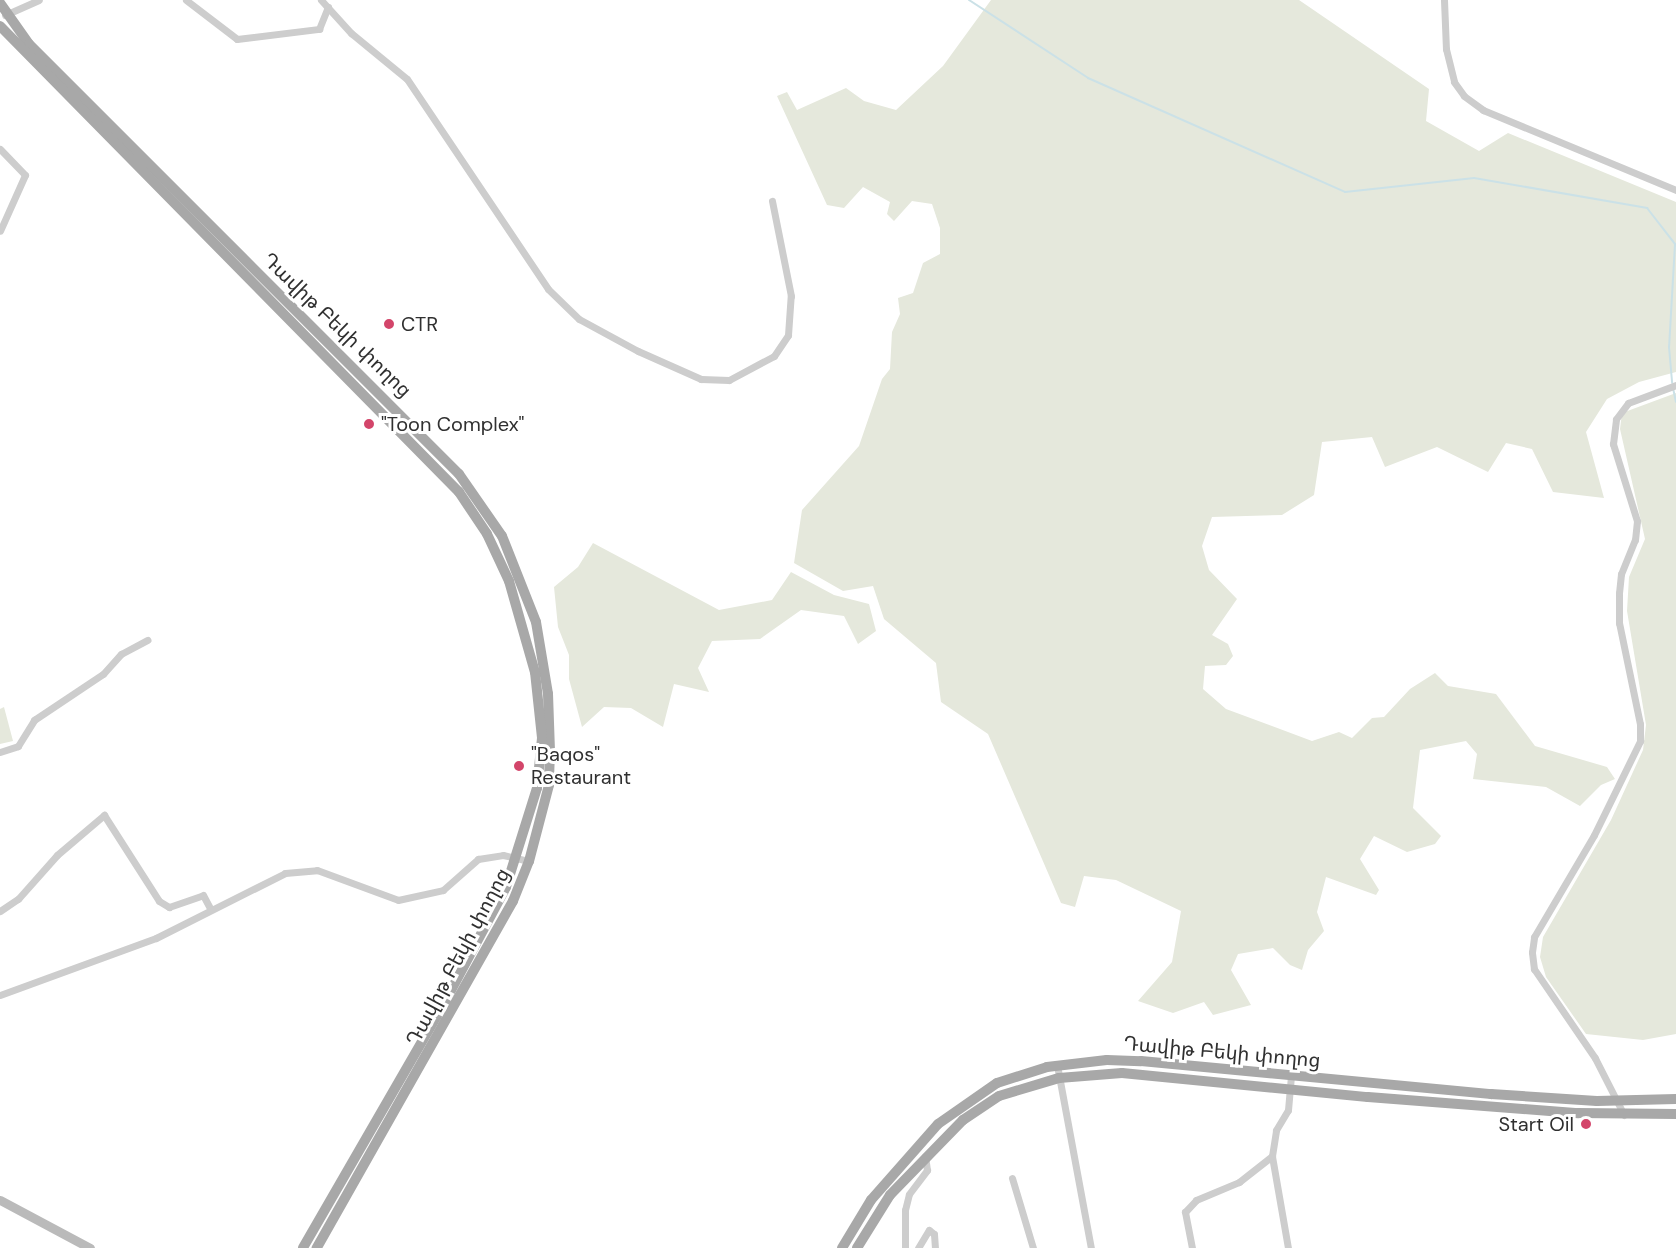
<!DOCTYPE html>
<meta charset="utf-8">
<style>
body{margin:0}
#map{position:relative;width:1676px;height:1248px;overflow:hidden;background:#fff;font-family:"DM Sans","Noto Sans Armenian",sans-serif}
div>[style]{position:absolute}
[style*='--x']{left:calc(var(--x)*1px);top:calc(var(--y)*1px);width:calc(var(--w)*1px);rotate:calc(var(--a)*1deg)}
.green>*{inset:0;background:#e5e8dc}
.stream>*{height:2px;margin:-1px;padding:0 1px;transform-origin:1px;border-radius:1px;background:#cbe1e7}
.minor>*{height:7px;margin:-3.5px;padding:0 3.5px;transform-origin:3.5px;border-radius:3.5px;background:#cdcdcd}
.secondary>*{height:9px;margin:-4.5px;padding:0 4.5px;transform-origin:4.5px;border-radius:4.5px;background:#bababa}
.primary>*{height:10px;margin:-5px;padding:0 5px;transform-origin:5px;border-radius:5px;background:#a8a8a8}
.dots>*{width:16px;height:16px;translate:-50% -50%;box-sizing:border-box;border:3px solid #fff;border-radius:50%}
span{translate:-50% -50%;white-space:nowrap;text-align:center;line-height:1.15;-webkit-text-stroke:6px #fff;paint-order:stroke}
.poi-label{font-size:20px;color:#303030}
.left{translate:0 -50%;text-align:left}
.right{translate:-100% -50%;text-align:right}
.street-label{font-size:20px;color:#303030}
</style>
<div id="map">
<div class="green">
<div style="clip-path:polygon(991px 0,1299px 0,1429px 89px,1426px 121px,1479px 151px,1508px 133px,1676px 202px,1676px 372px,1639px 382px,1607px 399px,1586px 432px,1604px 498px,1553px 492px,1532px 449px,1506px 443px,1488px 472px,1437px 447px,1385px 467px,1372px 437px,1322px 442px,1314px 495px,1282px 515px,1212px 517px,1202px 546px,1209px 570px,1237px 599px,1212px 635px,1228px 644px,1233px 656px,1226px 665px,1205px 666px,1203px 689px,1226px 709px,1312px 741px,1339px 732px,1352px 738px,1372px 718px,1384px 717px,1410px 689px,1435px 673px,1448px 686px,1496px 694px,1535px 746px,1607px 767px,1615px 779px,1601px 785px,1580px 806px,1546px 787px,1473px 779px,1477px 754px,1466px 741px,1420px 750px,1413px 808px,1441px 836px,1435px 844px,1407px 852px,1374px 836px,1360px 859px,1379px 890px,1376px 895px,1326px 877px,1317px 912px,1324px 931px,1308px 950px,1302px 970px,1290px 965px,1273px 948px,1238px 954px,1231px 970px,1251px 1005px,1213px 1015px,1204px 1002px,1173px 1013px,1138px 1001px,1172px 962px,1181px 911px,1116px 880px,1084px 876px,1075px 907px,1061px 903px,988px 734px,941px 702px,936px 663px,884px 619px,873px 586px,843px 591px,794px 563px,802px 510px,859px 446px,882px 379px,890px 369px,892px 332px,900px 314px,898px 298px,913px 293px,923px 263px,940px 254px,940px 228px,932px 204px,912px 201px,894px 221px,887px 214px,890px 202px,863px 187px,844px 208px,827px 205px,777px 96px,787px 92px,797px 110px,846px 88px,864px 101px,896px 110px,943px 66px)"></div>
<div style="clip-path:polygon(1676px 393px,1676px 1034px,1643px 1040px,1586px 1034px,1546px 977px,1540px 957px,1543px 937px,1611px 820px,1643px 750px,1646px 725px,1627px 611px,1629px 577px,1645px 539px,1620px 429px,1622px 413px)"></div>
<div style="clip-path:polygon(593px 543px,719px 610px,772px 600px,791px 572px,834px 595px,869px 604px,876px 631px,858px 644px,844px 616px,801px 610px,760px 639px,712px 641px,698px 668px,709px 692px,674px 684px,663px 727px,631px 708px,604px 707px,582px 727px,569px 679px,569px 655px,558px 627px,554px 587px,578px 567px)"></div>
<div style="clip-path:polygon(4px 707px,13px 741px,0 744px,0 709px)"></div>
</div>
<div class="stream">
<div style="--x:969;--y:0;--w:142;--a:33.2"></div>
<div style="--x:1088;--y:78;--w:281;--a:23.9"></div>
<div style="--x:1345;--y:192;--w:130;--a:-6.2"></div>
<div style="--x:1474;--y:178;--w:176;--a:9.8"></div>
<div style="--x:1647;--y:208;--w:46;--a:52.1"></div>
<div style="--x:1675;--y:244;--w:103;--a:93.3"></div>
<div style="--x:1669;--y:347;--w:36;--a:85"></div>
<div style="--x:1673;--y:388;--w:14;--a:78"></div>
</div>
<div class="minor">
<div style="--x:186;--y:0;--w:64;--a:37.4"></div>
<div style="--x:237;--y:39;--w:83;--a:-7"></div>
<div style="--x:319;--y:29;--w:24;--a:-68"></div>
<div style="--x:321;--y:0;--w:45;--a:47.7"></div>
<div style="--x:351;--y:33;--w:72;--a:39.4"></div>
<div style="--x:407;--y:79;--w:253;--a:56.1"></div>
<div style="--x:548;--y:289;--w:43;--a:44.1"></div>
<div style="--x:579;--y:319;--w:67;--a:28.5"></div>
<div style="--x:638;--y:351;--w:69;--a:24"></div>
<div style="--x:701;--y:379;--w:28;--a:2"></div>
<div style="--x:729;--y:380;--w:51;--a:-28.1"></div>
<div style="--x:774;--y:356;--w:25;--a:-56"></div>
<div style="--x:788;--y:335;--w:39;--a:-86"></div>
<div style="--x:791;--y:296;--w:97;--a:-101.3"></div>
<div style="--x:1444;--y:0;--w:49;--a:87.7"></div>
<div style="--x:1446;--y:49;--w:34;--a:76"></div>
<div style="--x:1454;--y:82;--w:17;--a:54"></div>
<div style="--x:1464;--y:96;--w:24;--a:36"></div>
<div style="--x:1483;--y:110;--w:209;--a:22.5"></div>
<div style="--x:5;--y:15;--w:37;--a:-24"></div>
<div style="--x:0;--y:149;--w:36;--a:46"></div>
<div style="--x:25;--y:175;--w:61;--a:114.1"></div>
<div style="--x:0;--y:752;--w:19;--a:-18"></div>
<div style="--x:18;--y:746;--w:31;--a:-58"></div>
<div style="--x:34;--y:720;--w:83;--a:-33.7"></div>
<div style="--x:103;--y:674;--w:27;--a:-48"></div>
<div style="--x:121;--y:654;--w:30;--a:-28"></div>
<div style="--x:0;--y:911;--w:22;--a:-34"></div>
<div style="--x:18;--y:899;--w:59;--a:-48.4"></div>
<div style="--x:57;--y:855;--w:62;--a:-40.4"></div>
<div style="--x:104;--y:815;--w:102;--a:57.4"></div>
<div style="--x:159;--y:901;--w:12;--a:31"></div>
<div style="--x:169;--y:907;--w:36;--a:-19"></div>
<div style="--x:203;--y:895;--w:15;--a:62"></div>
<div style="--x:0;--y:995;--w:166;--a:-20.1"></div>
<div style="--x:156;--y:938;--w:144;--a:-26.7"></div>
<div style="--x:285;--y:873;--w:32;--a:-5"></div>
<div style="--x:317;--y:870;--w:86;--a:20.3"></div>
<div style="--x:398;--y:900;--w:46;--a:-12.5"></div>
<div style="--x:443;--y:890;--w:47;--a:-41.5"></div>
<div style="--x:478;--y:859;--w:25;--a:-9"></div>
<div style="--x:503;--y:855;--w:27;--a:13"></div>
<div style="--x:1057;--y:1065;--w:186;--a:79.5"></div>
<div style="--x:1624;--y:1115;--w:64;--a:-117"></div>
<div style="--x:1595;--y:1058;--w:108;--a:-124.4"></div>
<div style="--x:1534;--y:969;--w:17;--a:-97"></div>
<div style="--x:1532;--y:952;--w:15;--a:-82"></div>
<div style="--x:1534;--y:937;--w:118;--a:-59.5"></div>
<div style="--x:1594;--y:835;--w:105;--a:-63.9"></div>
<div style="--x:1640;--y:741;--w:17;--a:-90"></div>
<div style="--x:1640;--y:724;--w:103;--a:-101.7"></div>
<div style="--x:1619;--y:623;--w:30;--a:-90"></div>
<div style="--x:1619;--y:593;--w:19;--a:-84"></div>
<div style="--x:1621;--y:574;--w:37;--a:-68"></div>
<div style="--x:1635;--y:540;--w:19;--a:-84"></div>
<div style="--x:1637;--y:521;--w:81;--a:-107.3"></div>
<div style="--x:1613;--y:444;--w:25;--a:-83"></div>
<div style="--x:1616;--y:419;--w:20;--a:-53"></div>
<div style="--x:1628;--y:403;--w:51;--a:-20.6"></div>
<div style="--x:1012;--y:1178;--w:73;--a:73.3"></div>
<div style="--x:905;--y:1248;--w:38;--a:-90"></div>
<div style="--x:905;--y:1210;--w:16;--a:-76"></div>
<div style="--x:909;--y:1194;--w:30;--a:-53"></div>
<div style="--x:927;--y:1170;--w:14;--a:-98"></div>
<div style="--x:918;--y:1248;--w:21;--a:-59"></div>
<div style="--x:929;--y:1230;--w:6;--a:39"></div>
<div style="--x:934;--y:1234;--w:14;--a:86"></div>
<div style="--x:1192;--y:1248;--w:37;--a:-101"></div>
<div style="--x:1185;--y:1212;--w:16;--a:-47"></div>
<div style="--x:1196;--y:1200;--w:47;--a:-22.7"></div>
<div style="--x:1239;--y:1182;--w:42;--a:-38.2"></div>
<div style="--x:1288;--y:1248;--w:93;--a:-99.9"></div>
<div style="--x:1272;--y:1156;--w:26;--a:-81"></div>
<div style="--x:1276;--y:1130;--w:23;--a:-59"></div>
<div style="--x:1288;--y:1110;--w:34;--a:-85"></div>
</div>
<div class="secondary">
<div style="--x:0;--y:1200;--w:102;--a:28.1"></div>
</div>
<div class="primary">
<div style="--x:0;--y:3;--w:50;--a:54.7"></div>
<div style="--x:29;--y:44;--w:608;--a:45"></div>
<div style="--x:459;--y:474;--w:75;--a:55.3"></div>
<div style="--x:502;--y:536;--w:92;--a:68.4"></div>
<div style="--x:536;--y:622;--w:73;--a:80.5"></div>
<div style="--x:548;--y:694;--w:57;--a:88"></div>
<div style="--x:550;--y:751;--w:34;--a:92"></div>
<div style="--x:549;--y:785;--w:79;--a:104.7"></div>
<div style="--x:529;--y:861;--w:43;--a:111.8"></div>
<div style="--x:513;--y:901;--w:399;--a:119.5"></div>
<div style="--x:0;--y:26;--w:654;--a:45.43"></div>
<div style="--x:459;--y:492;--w:50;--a:56.3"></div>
<div style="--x:487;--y:534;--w:52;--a:64.9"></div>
<div style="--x:509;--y:581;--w:95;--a:74.1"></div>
<div style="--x:535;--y:672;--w:66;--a:83.9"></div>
<div style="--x:542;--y:738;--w:50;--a:95.7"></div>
<div style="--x:537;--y:788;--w:104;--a:107.4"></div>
<div style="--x:506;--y:887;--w:128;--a:118"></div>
<div style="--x:446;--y:1000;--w:286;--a:120"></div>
<div style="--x:842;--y:1248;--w:56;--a:-58.9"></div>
<div style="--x:871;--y:1200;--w:101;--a:-48.6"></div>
<div style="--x:938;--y:1124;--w:72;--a:-34.8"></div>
<div style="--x:997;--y:1083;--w:52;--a:-17.7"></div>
<div style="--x:1047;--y:1067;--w:60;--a:-6.7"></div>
<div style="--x:1107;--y:1060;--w:34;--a:2"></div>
<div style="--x:1141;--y:1061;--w:352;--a:5.4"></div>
<div style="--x:1491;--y:1094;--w:106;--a:3.8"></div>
<div style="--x:1597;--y:1101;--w:79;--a:-1.5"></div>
<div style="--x:857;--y:1248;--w:62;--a:-58.1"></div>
<div style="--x:890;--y:1195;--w:105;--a:-45.8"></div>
<div style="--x:963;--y:1120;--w:43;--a:-33.7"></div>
<div style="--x:999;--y:1096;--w:63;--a:-16.7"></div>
<div style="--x:1059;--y:1078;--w:63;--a:-4.5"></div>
<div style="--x:1122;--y:1073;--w:247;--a:5.6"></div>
<div style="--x:1368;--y:1097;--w:211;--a:4.4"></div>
<div style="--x:1578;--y:1113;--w:98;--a:0.6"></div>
</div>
<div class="dots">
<div style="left:389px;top:324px;background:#d3456a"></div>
<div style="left:369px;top:424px;background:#d3456a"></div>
<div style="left:519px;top:766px;background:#d3456a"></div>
<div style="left:1586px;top:1124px;background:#d3456a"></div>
</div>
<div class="poi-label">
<span class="left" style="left:401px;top:324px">CTR</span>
<span class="left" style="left:381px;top:424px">"Toon Complex"</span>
<span class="left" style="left:531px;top:766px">"Baqos"<br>Restaurant</span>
<span class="right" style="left:1574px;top:1124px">Start Oil</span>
</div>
<div class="street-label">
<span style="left:337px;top:325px;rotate:44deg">Դավիթ Բեկի փողոց</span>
<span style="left:458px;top:957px;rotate:-62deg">Դավիթ Բեկի փողոց</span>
<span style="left:1222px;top:1052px;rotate:5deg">Դավիթ Բեկի փողոց</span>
</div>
</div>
